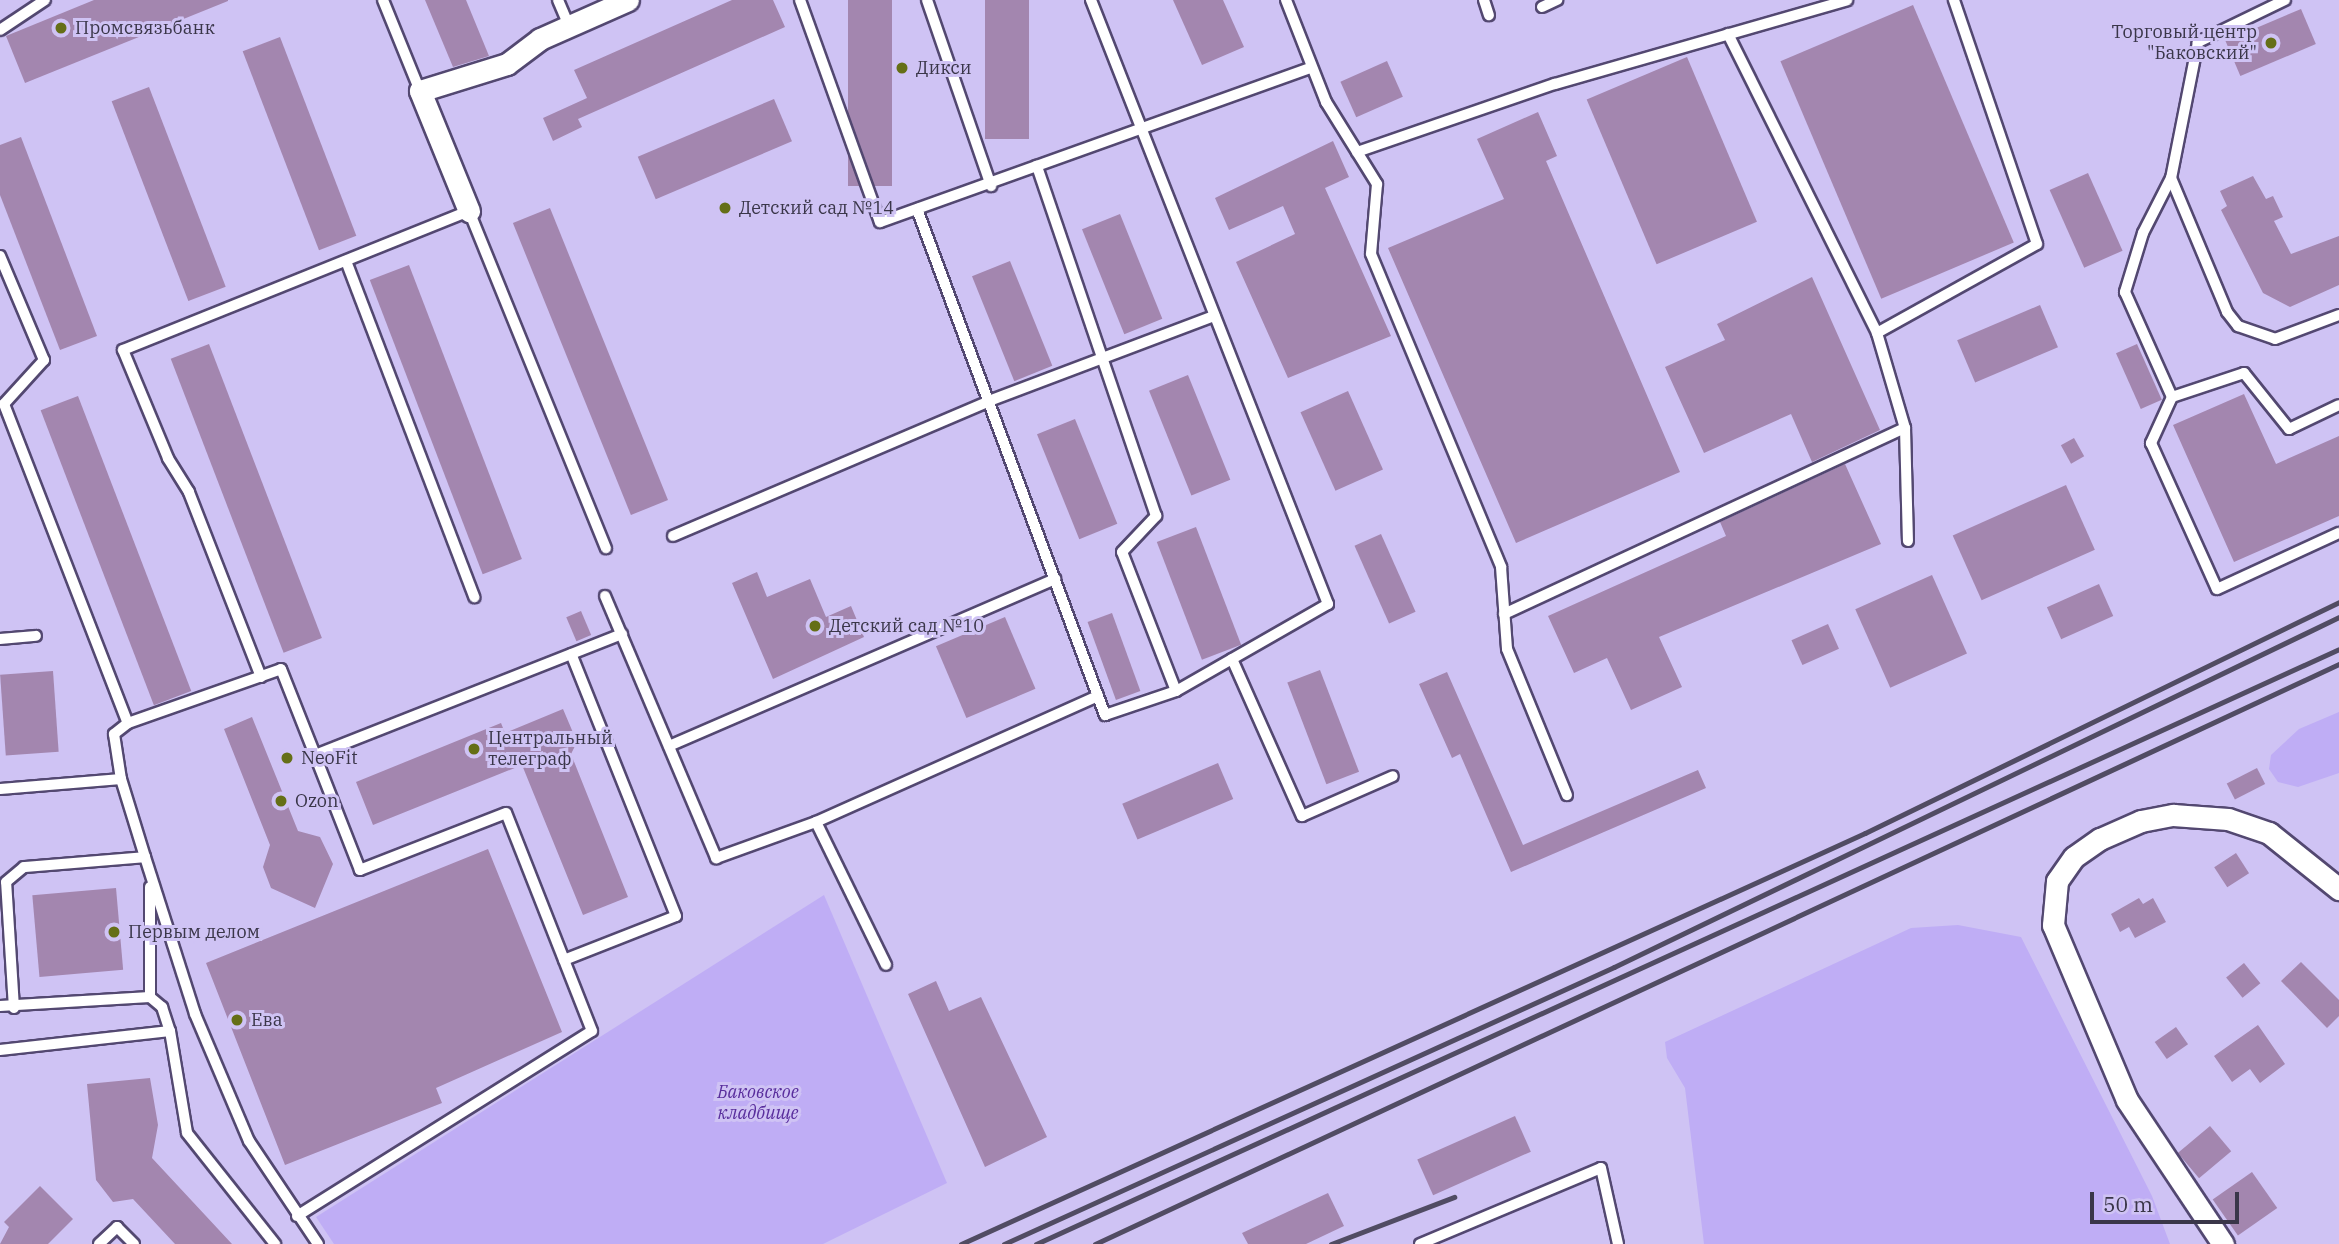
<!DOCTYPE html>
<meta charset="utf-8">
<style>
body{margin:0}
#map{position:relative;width:2339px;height:1244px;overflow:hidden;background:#cfc3f4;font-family:"IBM Plex Serif",serif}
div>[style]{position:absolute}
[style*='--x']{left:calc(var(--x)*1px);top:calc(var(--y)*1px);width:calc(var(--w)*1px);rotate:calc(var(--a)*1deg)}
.green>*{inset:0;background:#bfadf5}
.building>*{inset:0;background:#a386af;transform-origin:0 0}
.roads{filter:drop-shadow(2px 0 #534871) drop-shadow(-2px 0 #534871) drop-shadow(0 2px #534871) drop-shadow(0 -2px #534871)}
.service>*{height:10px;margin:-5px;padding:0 5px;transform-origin:5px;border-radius:5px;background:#fff}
.minor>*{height:21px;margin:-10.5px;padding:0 10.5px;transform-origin:10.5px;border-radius:10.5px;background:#fff}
.rail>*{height:5px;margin:-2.5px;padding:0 2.5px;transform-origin:2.5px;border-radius:2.5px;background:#514c63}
.dots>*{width:19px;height:19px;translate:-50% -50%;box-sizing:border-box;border:4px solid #cfc3f4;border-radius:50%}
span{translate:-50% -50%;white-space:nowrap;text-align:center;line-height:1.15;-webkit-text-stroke:6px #cfc3f4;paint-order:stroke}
.poi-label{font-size:18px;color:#3a3649}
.left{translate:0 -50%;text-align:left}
.right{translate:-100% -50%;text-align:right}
.park-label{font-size:18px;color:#592e9d;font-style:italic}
.scale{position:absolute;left:2090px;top:1192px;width:149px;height:32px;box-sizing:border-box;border:4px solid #3a3649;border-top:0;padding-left:9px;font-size:21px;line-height:24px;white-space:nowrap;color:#3a3649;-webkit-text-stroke:5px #cfc3f4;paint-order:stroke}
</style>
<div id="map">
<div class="green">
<div style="clip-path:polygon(2339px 712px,2339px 773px,2298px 787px,2278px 782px,2269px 769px,2271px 755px,2299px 729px)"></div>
<div style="clip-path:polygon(824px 895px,947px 1183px,823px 1244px,334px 1244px,316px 1217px)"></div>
<div style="clip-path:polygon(1958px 925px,2021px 937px,2152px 1196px,2170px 1244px,1704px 1244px,1685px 1088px,1667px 1058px,1665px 1042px,1911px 928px)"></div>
</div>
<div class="building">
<div style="clip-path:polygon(94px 0,228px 0,228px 1px,25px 83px,6px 36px)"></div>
<div style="clip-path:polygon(425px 0,466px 0,489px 56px,453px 67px)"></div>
<div style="clip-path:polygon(732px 0,773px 0,785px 27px,578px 119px,582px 127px,553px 141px,543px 118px,587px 98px,574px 70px)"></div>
<div style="left:848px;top:0;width:44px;height:186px"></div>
<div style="left:985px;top:0;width:44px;height:139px"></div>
<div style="clip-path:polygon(1173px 0,1223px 0,1244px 47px,1202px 65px)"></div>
<div style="left:1913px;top:5px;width:258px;height:144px;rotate:67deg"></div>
<div style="left:2301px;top:9px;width:38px;height:82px;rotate:67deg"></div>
<div style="left:280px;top:37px;width:213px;height:40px;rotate:69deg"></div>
<div style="left:1687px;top:57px;width:179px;height:109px;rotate:67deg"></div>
<div style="left:1387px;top:61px;width:39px;height:51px;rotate:66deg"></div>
<div style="left:149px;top:87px;width:214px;height:40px;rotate:69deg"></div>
<div style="left:774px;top:99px;width:46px;height:148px;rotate:67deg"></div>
<div style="clip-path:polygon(1538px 112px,1557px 156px,1546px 161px,1680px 472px,1516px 543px,1388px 248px,1504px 199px,1477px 139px)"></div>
<div style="clip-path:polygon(21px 137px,97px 336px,60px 350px,0 195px,0 145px)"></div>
<div style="clip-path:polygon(1333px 141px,1349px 177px,1325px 188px,1391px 336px,1288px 378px,1236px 262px,1295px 234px,1283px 206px,1229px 230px,1215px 198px)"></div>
<div style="left:2088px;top:173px;width:85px;height:42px;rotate:66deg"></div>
<div style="clip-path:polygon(2253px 176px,2266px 199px,2273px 196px,2283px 217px,2274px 221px,2291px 254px,2339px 236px,2339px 285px,2290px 307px,2263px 293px,2221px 210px,2227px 206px,2220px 191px)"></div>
<div style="left:550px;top:208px;width:315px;height:40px;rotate:68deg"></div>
<div style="left:1120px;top:214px;width:113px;height:41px;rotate:68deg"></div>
<div style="left:1010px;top:261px;width:113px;height:41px;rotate:68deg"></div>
<div style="left:409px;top:265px;width:315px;height:42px;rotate:69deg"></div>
<div style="clip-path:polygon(1812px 277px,1880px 430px,1812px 462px,1791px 414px,1704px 453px,1665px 367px,1725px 340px,1717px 324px)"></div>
<div style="left:2040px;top:305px;width:46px;height:90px;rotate:67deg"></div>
<div style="left:209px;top:344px;width:315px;height:41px;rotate:69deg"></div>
<div style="left:2137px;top:344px;width:61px;height:23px;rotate:66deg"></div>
<div style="left:1188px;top:375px;width:113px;height:42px;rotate:68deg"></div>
<div style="left:1348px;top:391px;width:86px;height:52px;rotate:66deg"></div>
<div style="clip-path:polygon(2244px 394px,2276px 464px,2339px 436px,2339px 516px,2234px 562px,2173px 425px)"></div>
<div style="left:78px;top:396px;width:316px;height:40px;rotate:69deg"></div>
<div style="left:1075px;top:419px;width:113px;height:41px;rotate:68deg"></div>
<div style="left:2074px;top:438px;width:21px;height:15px;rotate:61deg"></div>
<div style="clip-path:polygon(1845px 464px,1881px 544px,1659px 637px,1682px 687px,1631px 710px,1607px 658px,1574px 673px,1548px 616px,1726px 536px,1720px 522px)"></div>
<div style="left:2066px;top:485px;width:71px;height:124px;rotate:66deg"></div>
<div style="left:1196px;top:527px;width:126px;height:42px;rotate:69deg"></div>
<div style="left:1381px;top:534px;width:85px;height:29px;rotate:66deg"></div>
<div style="clip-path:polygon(757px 572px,767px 597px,810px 579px,826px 617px,851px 606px,864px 637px,773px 679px,732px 583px)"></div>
<div style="left:1932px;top:575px;width:86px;height:84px;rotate:66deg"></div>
<div style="left:2099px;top:584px;width:35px;height:57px;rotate:66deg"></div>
<div style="left:581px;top:611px;width:26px;height:16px;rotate:67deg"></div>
<div style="left:1112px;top:613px;width:83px;height:26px;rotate:70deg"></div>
<div style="left:1005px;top:617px;width:78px;height:75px;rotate:67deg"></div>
<div style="left:1828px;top:624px;width:27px;height:40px;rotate:66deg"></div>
<div style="left:1320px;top:670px;width:109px;height:35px;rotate:69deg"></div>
<div style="left:53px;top:671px;width:81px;height:53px;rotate:86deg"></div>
<div style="clip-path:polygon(1447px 672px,1523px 845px,1698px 770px,1706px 788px,1511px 872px,1460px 754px,1452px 758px,1419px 684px)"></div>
<div style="clip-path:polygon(563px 709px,577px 742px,571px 754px,628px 897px,583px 915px,522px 765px,373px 825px,356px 782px,501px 723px,505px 733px)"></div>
<div style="clip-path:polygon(252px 717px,298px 831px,320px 837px,333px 864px,315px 908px,271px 888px,263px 867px,270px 845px,224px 729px)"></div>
<div style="left:1218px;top:763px;width:39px;height:104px;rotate:67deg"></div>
<div style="left:2257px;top:768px;width:18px;height:34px;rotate:63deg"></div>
<div style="clip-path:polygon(488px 849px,562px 1032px,436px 1088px,442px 1103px,285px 1165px,206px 963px)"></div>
<div style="left:2236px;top:853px;width:24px;height:26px;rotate:57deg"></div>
<div style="left:116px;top:888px;width:82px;height:84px;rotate:85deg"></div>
<div style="clip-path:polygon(2139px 898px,2143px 904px,2153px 898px,2166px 922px,2135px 938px,2129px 927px,2120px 932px,2111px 914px)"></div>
<div style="clip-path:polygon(2301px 962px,2339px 1000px,2339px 1016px,2327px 1028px,2281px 981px)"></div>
<div style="left:2244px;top:963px;width:26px;height:23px;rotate:51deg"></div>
<div style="clip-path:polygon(936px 981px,949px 1011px,981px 997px,1047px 1137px,985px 1167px,908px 994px)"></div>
<div style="clip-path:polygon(2258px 1025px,2285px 1064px,2260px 1083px,2250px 1069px,2232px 1082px,2214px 1056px)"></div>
<div style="left:2176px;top:1027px;width:21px;height:26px;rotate:55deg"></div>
<div style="clip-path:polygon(150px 1078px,158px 1125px,152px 1158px,232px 1244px,175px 1244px,133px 1199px,113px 1202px,96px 1180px,87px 1084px)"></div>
<div style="left:1515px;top:1116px;width:39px;height:107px;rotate:66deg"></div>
<div style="left:2210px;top:1126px;width:33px;height:42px;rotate:50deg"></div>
<div style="left:2252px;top:1172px;width:44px;height:48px;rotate:55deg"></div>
<div style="clip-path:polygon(40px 1186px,73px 1219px,48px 1244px,0 1244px,9px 1227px,4px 1222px)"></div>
<div style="clip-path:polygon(1328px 1193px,1344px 1226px,1306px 1244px,1248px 1244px,1242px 1233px)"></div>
</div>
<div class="roads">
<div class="service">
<div style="--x:383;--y:0;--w:98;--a:67.9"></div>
<div style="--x:558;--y:0;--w:28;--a:67"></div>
<div style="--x:800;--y:0;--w:236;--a:70.2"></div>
<div style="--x:880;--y:222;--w:457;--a:-19.7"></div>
<div style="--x:927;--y:0;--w:197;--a:71"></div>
<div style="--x:1091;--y:0;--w:649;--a:68.58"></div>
<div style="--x:1328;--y:604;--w:175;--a:150.2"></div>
<div style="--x:1286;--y:0;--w:110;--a:68.6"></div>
<div style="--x:1326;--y:102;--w:97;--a:58.1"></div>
<div style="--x:1377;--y:184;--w:70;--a:94.9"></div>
<div style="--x:1371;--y:254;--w:339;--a:67.4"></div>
<div style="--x:1501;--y:567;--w:82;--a:85.8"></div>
<div style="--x:1507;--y:649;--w:158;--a:67.7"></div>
<div style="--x:1484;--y:0;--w:16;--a:72"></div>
<div style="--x:2285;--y:0;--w:97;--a:154.2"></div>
<div style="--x:2198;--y:42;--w:139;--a:101.2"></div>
<div style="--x:2171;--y:178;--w:145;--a:67.3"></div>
<div style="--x:2227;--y:312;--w:18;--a:52"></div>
<div style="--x:2238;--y:326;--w:39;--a:19"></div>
<div style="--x:2275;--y:339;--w:68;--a:-20.6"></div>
<div style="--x:1542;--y:7;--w:17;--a:-25"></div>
<div style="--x:0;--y:30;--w:54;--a:-33.7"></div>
<div style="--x:1728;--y:34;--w:334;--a:63.5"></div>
<div style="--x:1877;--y:333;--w:183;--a:-29.1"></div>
<div style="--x:2037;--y:244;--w:258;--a:-108.8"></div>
<div style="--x:1357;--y:152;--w:209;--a:-19"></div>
<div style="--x:1555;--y:84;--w:304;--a:-16"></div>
<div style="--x:2171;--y:178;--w:62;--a:117"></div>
<div style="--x:2143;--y:233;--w:62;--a:107"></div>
<div style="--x:2125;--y:292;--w:115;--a:65.9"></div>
<div style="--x:2172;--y:397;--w:51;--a:114.5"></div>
<div style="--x:2151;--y:443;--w:160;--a:65.7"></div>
<div style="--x:2217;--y:589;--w:134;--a:-24.7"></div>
<div style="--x:917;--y:209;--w:540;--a:69.62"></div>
<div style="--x:1105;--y:715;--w:75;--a:-18.7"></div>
<div style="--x:1176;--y:691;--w:149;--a:-111.2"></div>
<div style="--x:1122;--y:552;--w:50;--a:-46.6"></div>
<div style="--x:1156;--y:516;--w:370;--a:-108.8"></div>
<div style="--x:0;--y:256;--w:113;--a:67.1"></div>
<div style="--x:44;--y:360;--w:59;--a:132.3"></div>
<div style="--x:4;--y:404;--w:342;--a:68.8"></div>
<div style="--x:128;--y:723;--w:18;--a:142"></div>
<div style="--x:114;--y:734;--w:46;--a:81.2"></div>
<div style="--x:121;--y:779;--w:121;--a:175.3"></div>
<div style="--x:346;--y:261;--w:360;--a:69.1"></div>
<div style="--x:1877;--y:333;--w:99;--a:73.6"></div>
<div style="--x:1905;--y:428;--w:113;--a:88.5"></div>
<div style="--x:2172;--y:397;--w:76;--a:-18.4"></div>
<div style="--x:2244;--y:373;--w:72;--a:51.2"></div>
<div style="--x:2289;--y:429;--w:55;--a:-25.6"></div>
<div style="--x:673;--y:536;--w:344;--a:-23.1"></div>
<div style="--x:989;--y:401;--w:241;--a:-20.7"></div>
<div style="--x:605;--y:596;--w:285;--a:67"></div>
<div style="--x:716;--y:858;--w:106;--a:-19.8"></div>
<div style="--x:816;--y:822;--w:309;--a:-24.1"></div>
<div style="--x:1504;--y:614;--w:442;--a:-24.9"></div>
<div style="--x:0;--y:639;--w:36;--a:-5"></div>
<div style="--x:1232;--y:659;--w:172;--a:66"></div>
<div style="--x:1302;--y:816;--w:99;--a:-23.7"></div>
<div style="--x:261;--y:677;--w:199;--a:-111.3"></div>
<div style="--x:189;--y:492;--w:40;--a:-122"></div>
<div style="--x:168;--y:458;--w:117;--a:-112.6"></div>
<div style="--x:123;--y:350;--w:373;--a:-21.9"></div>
<div style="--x:469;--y:211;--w:364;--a:67.9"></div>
<div style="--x:128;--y:723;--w:162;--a:-19.4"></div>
<div style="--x:281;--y:669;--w:92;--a:68.4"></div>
<div style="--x:669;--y:746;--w:421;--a:-23.4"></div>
<div style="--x:121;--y:779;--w:82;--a:72.9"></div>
<div style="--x:816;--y:822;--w:159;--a:63.9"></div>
<div style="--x:150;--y:887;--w:110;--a:90"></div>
<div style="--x:150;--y:997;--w:16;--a:40"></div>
<div style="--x:162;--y:1007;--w:25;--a:72"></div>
<div style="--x:170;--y:1031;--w:103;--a:80.5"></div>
<div style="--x:187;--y:1133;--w:142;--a:51.6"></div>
<div style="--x:564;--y:960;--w:120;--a:-21.4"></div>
<div style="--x:676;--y:916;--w:282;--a:-111.8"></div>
<div style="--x:0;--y:1006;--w:150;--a:-3.4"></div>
<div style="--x:14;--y:1008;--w:126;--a:-93.6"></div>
<div style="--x:6;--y:882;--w:23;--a:-40"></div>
<div style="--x:24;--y:867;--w:121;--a:-4.7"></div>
<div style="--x:145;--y:857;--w:165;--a:72.3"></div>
<div style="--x:195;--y:1014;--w:138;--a:67"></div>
<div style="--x:249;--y:1141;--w:124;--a:56.2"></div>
<div style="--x:0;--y:1050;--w:171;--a:-6.4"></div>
<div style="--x:297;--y:1216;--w:348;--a:-32.1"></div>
<div style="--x:592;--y:1031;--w:234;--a:-111.5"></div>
<div style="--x:506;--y:813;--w:157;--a:158.7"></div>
<div style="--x:360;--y:870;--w:123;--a:-111.4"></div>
<div style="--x:315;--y:755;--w:330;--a:-21.5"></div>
<div style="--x:99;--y:1244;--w:25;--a:-43"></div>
<div style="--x:117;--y:1227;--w:24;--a:45"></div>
<div style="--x:1420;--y:1244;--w:196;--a:-22.8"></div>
<div style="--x:1601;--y:1168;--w:78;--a:77.4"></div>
</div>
<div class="minor">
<div style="--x:469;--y:211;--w:130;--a:-112.2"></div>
<div style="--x:420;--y:91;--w:91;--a:-17.2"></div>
<div style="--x:507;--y:64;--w:41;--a:-37.1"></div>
<div style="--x:540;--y:39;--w:96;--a:-23.9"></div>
<div style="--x:2223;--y:1244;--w:173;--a:-123.7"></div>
<div style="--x:2127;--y:1100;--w:190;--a:-112.9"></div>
<div style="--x:2053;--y:925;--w:44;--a:-84.8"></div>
<div style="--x:2057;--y:881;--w:29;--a:-55"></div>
<div style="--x:2074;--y:857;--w:32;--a:-35"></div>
<div style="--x:2100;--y:839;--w:45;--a:-23.7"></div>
<div style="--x:2141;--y:821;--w:33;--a:-11"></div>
<div style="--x:2173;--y:815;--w:55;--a:4.2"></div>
<div style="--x:2228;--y:819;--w:43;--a:18.9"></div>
<div style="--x:2269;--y:833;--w:90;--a:38.7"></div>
</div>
</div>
<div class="rail">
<div style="--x:961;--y:1244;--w:993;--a:-24.45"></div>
<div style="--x:1865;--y:833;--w:527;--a:-25.98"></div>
<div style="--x:1004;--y:1244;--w:670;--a:-24.42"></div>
<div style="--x:1614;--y:967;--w:805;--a:-25.77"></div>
<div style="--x:1036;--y:1244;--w:1432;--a:-24.54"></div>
<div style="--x:1095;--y:1244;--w:1373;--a:-25"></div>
<div style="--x:1331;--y:1244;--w:132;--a:-20.9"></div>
</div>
<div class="dots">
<div style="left:61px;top:28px;background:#656f17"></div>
<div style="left:2271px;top:43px;background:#656f17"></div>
<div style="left:902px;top:68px;background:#656f17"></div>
<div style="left:725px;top:208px;background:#656f17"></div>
<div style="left:815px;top:626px;background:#656f17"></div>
<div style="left:474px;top:749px;background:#656f17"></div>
<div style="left:287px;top:758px;background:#656f17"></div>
<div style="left:281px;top:801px;background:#656f17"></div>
<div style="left:114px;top:932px;background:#656f17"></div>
<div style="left:237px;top:1020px;background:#656f17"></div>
</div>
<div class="poi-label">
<span class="left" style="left:75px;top:28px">Промсвязьбанк</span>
<span class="right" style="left:2257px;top:43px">Торговый центр<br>"Баковский"</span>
<span class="left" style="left:916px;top:68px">Дикси</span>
<span class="left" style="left:739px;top:208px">Детский сад №14</span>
<span class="left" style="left:829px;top:626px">Детский сад №10</span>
<span class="left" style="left:488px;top:749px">Центральный<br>телеграф</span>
<span class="left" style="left:301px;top:758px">NeoFit</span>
<span class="left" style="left:295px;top:801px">Ozon</span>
<span class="left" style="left:128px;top:932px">Первым делом</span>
<span class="left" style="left:251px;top:1020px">Ева</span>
</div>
<div class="park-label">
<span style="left:758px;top:1103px">Баковское<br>кладбище</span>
</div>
<div class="scale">50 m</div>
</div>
